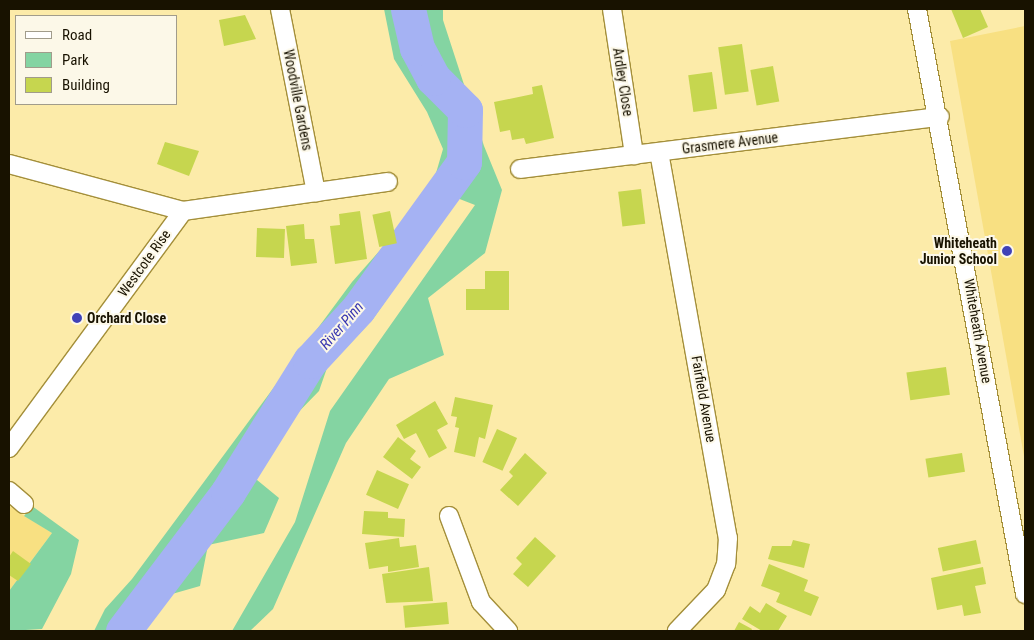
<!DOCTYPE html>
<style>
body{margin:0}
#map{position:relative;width:1034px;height:640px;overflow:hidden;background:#fceba9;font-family:"Roboto Condensed",sans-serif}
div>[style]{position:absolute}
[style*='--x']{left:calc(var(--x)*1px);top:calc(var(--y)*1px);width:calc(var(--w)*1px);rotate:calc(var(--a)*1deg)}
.built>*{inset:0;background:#f8e082}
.green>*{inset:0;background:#84d4a2}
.river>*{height:35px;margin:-17.5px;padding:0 17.5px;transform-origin:17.5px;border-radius:17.5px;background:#a5b2f3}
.building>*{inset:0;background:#c6d64f;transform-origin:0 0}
.roads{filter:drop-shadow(1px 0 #a48f3a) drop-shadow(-1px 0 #a48f3a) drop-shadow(0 1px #a48f3a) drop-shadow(0 -1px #a48f3a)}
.minor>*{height:18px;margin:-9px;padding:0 9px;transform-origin:9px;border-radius:9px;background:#fff}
.dots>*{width:14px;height:14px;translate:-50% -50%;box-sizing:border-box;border:2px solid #fcf8e8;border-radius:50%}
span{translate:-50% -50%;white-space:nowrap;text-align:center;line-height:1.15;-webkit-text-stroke:4px #fcf8e8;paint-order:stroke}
.street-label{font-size:14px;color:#181200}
.poi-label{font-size:14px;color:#181200;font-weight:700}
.right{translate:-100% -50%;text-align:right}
.left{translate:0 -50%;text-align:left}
.water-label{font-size:15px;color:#3937b1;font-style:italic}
.frame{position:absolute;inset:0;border:10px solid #181200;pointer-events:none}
.legend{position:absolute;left:15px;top:15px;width:162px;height:90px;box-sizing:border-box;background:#fcf8e8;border:1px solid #a19c8b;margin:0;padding:6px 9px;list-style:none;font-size:15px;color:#181200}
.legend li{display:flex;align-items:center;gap:10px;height:25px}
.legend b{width:25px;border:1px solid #a19c8b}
</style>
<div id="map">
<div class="built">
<div style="clip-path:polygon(1025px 26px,1025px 462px,950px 41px)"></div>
<div style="clip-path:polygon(9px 506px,52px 533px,9px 591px)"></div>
</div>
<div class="green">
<div style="clip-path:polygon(384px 9px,443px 9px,443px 20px,484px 146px,502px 190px,485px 253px,428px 298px,444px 355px,389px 379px,346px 443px,273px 609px,250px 631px,232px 631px,295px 522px,330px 411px,475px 205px,457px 198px,373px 319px,327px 368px,319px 391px,281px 430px,251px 475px,279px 498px,264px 533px,208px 545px,200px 586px,165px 596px,141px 631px,94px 631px,105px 609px,132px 579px,352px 282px,404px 223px,434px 180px,443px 149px,427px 112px,394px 59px)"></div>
<div style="clip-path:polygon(32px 506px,79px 540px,71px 574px,42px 629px,9px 631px,9px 591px,52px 533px,24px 516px)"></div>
</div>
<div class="river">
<div style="--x:123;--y:631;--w:174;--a:-52.9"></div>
<div style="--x:228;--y:492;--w:155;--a:-58"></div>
<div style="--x:310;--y:361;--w:71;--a:-47.3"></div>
<div style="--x:358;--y:309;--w:181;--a:-54.2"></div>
<div style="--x:464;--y:162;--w:52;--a:-88.9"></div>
<div style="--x:465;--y:110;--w:45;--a:-135"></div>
<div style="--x:433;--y:78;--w:34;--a:-118"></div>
<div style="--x:417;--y:48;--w:40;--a:-103"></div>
</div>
<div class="building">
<div style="clip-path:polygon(951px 9px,980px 9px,988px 27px,963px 38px)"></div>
<div style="clip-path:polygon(245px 15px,256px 39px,224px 46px,219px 20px)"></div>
<div style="left:742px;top:44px;width:48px;height:24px;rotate:82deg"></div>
<div style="left:773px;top:66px;width:36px;height:23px;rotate:80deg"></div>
<div style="left:712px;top:72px;width:37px;height:24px;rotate:82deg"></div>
<div style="clip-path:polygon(542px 85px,554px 138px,526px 144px,524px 138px,512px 140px,510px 130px,500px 132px,494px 102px,533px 94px,532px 87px)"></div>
<div style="clip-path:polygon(165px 142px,199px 151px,189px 176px,157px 164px)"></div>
<div style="left:641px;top:189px;width:35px;height:23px;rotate:83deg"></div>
<div style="clip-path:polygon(360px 211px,367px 259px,335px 264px,330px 226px,340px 225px,339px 214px)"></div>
<div style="left:390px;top:211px;width:33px;height:18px;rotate:78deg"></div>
<div style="clip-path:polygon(304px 224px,305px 239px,314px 239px,317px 263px,291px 266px,286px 226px)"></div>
<div style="left:257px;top:228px;width:28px;height:29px;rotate:2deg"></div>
<div style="clip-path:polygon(485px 271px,509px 271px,509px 310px,466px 310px,466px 289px,485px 289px)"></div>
<div style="left:946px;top:367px;width:28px;height:40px;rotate:82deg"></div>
<div style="clip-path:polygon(455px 397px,493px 405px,485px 439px,479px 437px,475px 457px,454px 452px,459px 428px,455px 427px,457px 417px,451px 416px)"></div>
<div style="clip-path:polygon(435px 401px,448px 424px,437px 430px,447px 448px,429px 458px,416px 433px,404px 439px,396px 425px)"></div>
<div style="left:497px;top:429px;width:22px;height:36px;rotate:24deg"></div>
<div style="clip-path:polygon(398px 437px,416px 451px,410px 459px,421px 467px,412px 479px,383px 457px)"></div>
<div style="clip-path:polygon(525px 453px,547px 473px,518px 506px,500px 490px,513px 476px,509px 472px)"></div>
<div style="left:962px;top:453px;width:19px;height:37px;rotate:81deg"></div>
<div style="left:377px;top:470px;width:35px;height:27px;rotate:24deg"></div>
<div style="clip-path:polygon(364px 511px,388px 512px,388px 518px,405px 519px,404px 537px,362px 534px)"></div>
<div style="clip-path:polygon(535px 537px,556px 556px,528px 587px,513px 574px,522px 564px,516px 558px)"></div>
<div style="clip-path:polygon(399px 538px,400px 547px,416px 545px,419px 567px,388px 572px,388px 566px,369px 569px,365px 543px)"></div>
<div style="clip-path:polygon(793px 540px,810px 544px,804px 568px,768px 559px,772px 546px,791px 546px)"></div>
<div style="left:976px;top:540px;width:24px;height:39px;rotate:78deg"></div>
<div style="clip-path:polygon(13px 551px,31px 564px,18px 581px,9px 575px,9px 557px)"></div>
<div style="clip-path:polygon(769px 564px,808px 580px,804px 591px,819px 597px,811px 616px,776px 602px,780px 593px,761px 586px)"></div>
<div style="clip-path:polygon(429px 567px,433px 601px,386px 603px,382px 574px)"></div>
<div style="clip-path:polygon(983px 567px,986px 584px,975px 586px,981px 613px,964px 616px,962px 605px,937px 610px,931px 578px)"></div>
<div style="left:447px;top:602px;width:22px;height:44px;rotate:85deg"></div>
<div style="clip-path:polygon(766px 603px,787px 616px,778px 631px,762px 631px,742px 619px,750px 606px,760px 613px)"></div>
<div style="clip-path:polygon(739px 622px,752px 629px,751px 631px,734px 631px)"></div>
</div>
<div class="roads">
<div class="minor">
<div style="--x:280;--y:9;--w:187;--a:78.9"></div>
<div style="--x:612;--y:9;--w:148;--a:81.4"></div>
<div style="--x:917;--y:9;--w:595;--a:79.54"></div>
<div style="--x:659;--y:152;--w:392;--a:79.9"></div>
<div style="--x:728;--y:538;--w:26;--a:94"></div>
<div style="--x:726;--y:564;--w:28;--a:111"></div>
<div style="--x:716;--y:590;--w:57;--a:133.6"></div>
<div style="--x:9;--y:164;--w:180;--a:15.1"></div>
<div style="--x:520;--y:169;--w:423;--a:-7.1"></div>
<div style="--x:9;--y:448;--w:294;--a:-53.7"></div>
<div style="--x:183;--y:211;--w:207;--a:-8.1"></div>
<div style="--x:9;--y:491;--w:20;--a:41"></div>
<div style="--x:449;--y:516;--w:92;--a:69.6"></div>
<div style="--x:481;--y:602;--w:40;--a:47"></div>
</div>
</div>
<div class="dots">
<div style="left:1007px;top:251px;background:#4042b7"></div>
<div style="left:77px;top:318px;background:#4042b7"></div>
</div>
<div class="street-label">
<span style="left:623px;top:82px;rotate:81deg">Ardley Close</span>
<span style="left:298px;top:100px;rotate:79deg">Woodville Gardens</span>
<span style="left:730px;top:143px;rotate:-7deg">Grasmere Avenue</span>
<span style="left:144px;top:263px;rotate:-54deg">Westcote Rise</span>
<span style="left:978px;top:331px;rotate:80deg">Whiteheath Avenue</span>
<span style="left:704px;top:399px;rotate:80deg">Fairfield Avenue</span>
</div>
<div class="poi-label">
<span class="right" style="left:997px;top:251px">Whiteheath<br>Junior School</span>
<span class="left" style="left:87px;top:318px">Orchard Close</span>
</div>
<div class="water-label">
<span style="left:342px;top:326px;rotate:-49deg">River Pinn</span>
</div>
<div class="frame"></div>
<ul class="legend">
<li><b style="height:6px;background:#fff"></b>Road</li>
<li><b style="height:14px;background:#84d4a2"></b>Park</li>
<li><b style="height:14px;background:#c6d64f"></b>Building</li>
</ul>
</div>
